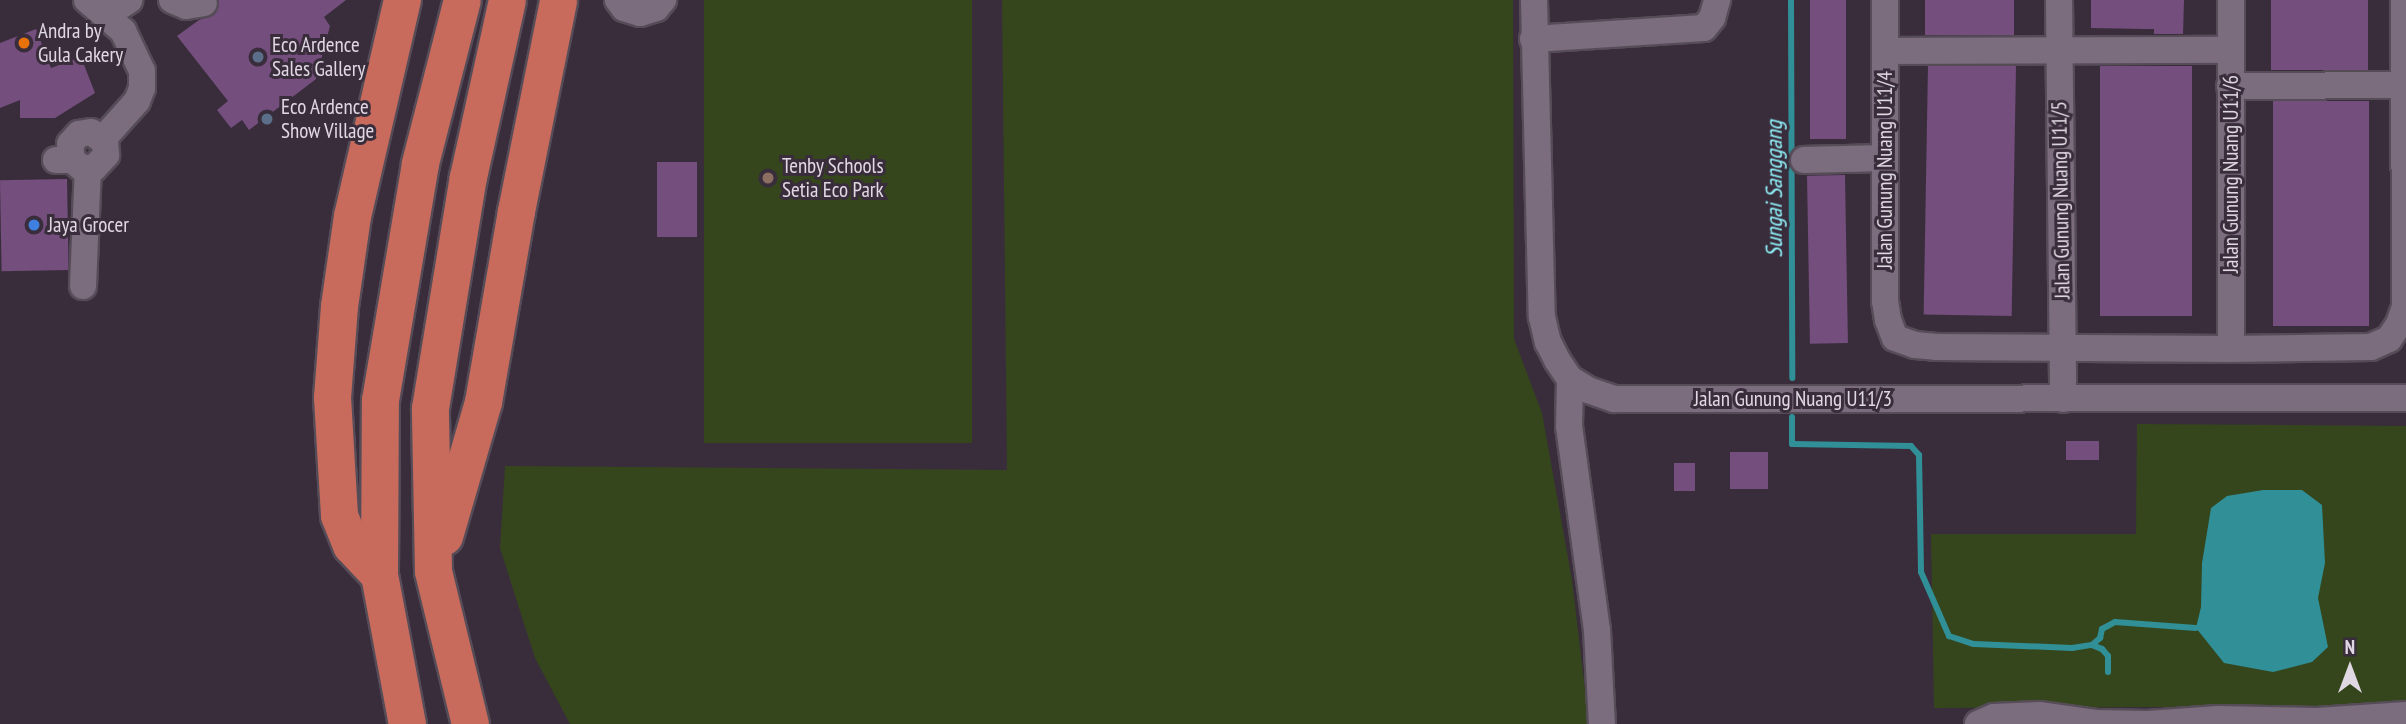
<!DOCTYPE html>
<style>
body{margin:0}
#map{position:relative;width:2406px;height:724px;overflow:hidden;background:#392d3c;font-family:"PT Sans Narrow",sans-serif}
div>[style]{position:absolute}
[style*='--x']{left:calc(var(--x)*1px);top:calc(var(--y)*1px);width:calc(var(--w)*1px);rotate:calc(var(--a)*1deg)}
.green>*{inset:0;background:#35461c;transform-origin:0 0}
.water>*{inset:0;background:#308f97}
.stream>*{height:6px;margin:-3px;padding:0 3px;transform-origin:3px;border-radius:3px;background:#308f97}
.building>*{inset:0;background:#744e7d;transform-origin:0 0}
.roads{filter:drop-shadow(2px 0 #564c58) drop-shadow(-2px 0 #564c58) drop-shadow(0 2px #564c58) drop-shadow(0 -2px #564c58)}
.minor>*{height:26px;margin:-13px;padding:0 13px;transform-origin:13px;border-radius:13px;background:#7b6d7e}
.highway>*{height:37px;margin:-18.5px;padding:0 18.5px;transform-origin:18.5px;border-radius:18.5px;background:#c86b5c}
.dots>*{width:19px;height:19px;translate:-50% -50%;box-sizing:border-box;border:4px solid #392d3c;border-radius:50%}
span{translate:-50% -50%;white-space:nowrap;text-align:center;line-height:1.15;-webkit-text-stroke:6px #392d3c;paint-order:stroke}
.poi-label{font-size:21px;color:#e0d8e2}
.left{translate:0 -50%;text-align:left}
.street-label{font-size:21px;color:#e0d8e2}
.water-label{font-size:23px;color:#91f4fc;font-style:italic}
.north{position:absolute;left:2315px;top:633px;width:70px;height:70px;-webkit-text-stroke:5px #392d3c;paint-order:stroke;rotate:0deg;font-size:19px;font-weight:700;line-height:28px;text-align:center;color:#e0d8e2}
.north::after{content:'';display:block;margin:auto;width:24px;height:32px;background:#e0d8e2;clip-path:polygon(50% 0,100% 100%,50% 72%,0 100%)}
</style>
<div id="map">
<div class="green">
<div style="left:704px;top:0;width:268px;height:443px"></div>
<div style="clip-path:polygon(1002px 0,1513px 0,1514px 339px,1542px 413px,1572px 580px,1589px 724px,570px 724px,535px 658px,500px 548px,505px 466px,1007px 470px)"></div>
<div style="clip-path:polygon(2137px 424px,2406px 426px,2406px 706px,1934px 708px,1931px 534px,2136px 534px)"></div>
</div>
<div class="water">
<div style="clip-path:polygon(2263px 490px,2302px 490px,2322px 505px,2325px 563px,2318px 598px,2328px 647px,2312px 662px,2273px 672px,2224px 663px,2196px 628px,2201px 607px,2202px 563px,2211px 508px,2227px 496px)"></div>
</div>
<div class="stream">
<div style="--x:1791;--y:0;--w:378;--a:89.8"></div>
<div style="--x:1792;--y:417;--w:27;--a:90"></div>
<div style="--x:1792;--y:444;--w:119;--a:1"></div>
<div style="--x:1911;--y:446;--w:12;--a:48"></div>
<div style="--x:1919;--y:455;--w:117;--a:89"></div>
<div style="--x:1921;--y:572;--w:70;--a:66.4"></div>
<div style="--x:1949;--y:636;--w:26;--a:18"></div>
<div style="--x:1974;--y:644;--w:98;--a:2.3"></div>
<div style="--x:2072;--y:648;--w:20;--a:-9"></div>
<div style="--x:2092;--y:645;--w:11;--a:22"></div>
<div style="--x:2102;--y:649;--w:9;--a:49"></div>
<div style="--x:2108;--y:656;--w:16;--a:90"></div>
<div style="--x:2092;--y:645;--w:11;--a:-41"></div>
<div style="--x:2100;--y:638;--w:9;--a:-77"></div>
<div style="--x:2102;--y:629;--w:15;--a:-28"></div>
<div style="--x:2115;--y:622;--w:81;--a:4.2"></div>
</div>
<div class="building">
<div style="clip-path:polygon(219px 0,346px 0,324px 17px,330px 26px,316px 79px,249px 130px,242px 120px,231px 128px,217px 110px,228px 101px,177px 36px,199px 20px,214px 15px)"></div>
<div style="left:1810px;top:0;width:36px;height:139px"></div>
<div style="left:1925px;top:0;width:89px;height:35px"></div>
<div style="clip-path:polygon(2091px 0,2184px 0,2183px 34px,2154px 34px,2154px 29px,2145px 29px,2091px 28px)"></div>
<div style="left:2271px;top:0;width:97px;height:70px"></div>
<div style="clip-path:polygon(36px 29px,51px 68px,81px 57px,95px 93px,55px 118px,20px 118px,20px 100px,0 108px,0 43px)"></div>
<div style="left:2016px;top:66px;width:250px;height:88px;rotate:91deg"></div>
<div style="left:2100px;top:66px;width:92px;height:250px"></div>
<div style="left:2369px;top:101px;width:225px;height:96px;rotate:90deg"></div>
<div style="left:657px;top:162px;width:40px;height:75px"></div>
<div style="left:1845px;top:175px;width:168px;height:38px;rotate:89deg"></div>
<div style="left:67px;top:179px;width:91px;height:67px;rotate:89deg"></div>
<div style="left:2066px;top:441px;width:33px;height:19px"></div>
<div style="left:1730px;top:452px;width:38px;height:37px"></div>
<div style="left:1674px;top:463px;width:21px;height:28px"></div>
</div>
<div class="roads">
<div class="minor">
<div style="--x:87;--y:0;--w:48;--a:40.7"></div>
<div style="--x:123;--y:31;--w:44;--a:64.6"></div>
<div style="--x:142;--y:71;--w:17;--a:90"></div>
<div style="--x:142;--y:88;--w:14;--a:111"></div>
<div style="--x:137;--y:101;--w:51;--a:131.8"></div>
<div style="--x:172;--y:0;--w:15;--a:23"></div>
<div style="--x:186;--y:6;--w:18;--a:-9"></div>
<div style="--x:618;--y:0;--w:10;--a:53"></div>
<div style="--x:624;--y:8;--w:17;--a:17"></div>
<div style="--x:640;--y:13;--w:17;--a:-17"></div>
<div style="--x:656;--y:8;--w:11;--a:-49"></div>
<div style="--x:1534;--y:0;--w:317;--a:88.6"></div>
<div style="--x:1542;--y:317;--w:26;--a:77"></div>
<div style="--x:1548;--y:342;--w:20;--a:63"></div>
<div style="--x:1557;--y:360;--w:23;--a:56"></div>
<div style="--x:1570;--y:379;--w:21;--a:31"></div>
<div style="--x:1588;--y:390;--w:28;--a:19"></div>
<div style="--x:1614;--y:399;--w:792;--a:-0.07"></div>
<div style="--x:1885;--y:0;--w:301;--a:90"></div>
<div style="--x:1885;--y:301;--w:19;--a:81"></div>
<div style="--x:1888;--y:320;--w:19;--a:69"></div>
<div style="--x:1895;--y:338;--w:21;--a:19"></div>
<div style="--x:1915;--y:345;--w:21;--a:5"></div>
<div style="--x:1936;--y:347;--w:295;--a:0.4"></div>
<div style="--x:2231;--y:349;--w:140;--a:-0.8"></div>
<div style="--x:2371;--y:347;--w:20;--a:-24"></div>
<div style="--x:2389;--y:339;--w:18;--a:-56"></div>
<div style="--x:2399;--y:324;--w:18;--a:-71"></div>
<div style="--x:2405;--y:307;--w:307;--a:-90.2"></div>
<div style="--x:2059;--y:0;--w:399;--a:89.4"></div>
<div style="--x:107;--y:15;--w:27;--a:-34"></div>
<div style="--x:1533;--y:39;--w:171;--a:-3.7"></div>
<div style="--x:1704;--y:28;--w:13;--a:-51"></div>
<div style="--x:1712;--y:18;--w:19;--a:-74"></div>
<div style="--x:1886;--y:51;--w:345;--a:-0.2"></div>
<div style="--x:2230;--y:86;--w:174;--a:-0.3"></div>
<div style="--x:56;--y:160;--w:16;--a:0"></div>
<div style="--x:72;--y:160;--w:13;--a:39"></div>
<div style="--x:82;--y:168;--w:12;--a:0"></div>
<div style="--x:94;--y:168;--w:18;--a:-47"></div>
<div style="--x:106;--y:155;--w:13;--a:-94"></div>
<div style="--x:105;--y:142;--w:17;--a:-144"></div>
<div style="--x:91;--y:132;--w:12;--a:171"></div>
<div style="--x:79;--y:134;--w:13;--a:132"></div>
<div style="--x:70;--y:144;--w:16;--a:83"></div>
<div style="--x:1804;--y:160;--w:81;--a:-1.4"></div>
<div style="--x:83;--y:286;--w:117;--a:-87.6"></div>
<div style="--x:2231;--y:349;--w:349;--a:-90"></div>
<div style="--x:1570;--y:379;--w:47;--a:91.2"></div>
<div style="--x:1569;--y:426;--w:206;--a:82.2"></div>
<div style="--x:1597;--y:630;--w:94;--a:87"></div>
<div style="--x:1978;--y:724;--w:17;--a:-24"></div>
<div style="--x:1994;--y:717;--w:45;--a:-2.5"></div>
<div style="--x:2039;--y:715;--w:59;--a:7.9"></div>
<div style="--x:2097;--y:723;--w:50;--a:1.1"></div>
<div style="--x:2147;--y:724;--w:71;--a:-4"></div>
<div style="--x:2218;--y:719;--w:99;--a:1.2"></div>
<div style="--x:2317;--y:721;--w:89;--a:-3.9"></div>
</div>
<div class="highway">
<div style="--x:444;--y:536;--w:140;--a:-73.8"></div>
<div style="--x:483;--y:402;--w:194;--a:-80.2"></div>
<div style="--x:516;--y:211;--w:215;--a:-78.7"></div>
<div style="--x:379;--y:575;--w:41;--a:-133"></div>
<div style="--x:351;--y:545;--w:32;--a:-112"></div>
<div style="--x:339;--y:515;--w:118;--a:-93.4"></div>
<div style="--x:332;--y:397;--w:91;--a:-85.6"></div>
<div style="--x:339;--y:306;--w:91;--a:-81.8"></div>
<div style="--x:352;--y:216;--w:222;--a:-77"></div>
<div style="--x:407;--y:724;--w:152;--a:-100.6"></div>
<div style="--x:379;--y:575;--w:175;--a:-89.7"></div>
<div style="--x:380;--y:400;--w:240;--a:-80.4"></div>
<div style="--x:420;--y:163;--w:168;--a:-75.6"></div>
<div style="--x:470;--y:724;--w:157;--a:-103.6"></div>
<div style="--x:433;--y:571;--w:163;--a:-91.1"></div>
<div style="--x:430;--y:408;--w:234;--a:-80.7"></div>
<div style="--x:468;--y:177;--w:181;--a:-77.6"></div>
</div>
</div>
<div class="dots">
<div style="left:24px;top:43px;background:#e8710a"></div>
<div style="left:258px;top:57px;background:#5c6f8a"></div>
<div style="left:267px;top:119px;background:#5c6f8a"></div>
<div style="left:768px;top:178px;background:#8d6e63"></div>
<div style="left:34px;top:225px;background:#3f7fe0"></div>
</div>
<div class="poi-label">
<span class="left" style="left:38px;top:43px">Andra by<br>Gula Cakery</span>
<span class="left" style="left:272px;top:57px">Eco Ardence<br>Sales Gallery</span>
<span class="left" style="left:281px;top:119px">Eco Ardence<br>Show Village</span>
<span class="left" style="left:782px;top:178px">Tenby Schools<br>Setia Eco Park</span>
<span class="left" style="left:48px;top:225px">Jaya Grocer</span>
</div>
<div class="street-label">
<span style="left:1885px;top:170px;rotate:-90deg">Jalan Gunung Nuang U11/4</span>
<span style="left:2231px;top:174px;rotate:-90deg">Jalan Gunung Nuang U11/6</span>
<span style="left:2061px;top:200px;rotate:-91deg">Jalan Gunung Nuang U11/5</span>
<span style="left:1793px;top:399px">Jalan Gunung Nuang U11/3</span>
</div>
<div class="water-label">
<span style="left:1774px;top:189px;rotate:-90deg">Sungai Sanggang</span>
</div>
<div class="north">N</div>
</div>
